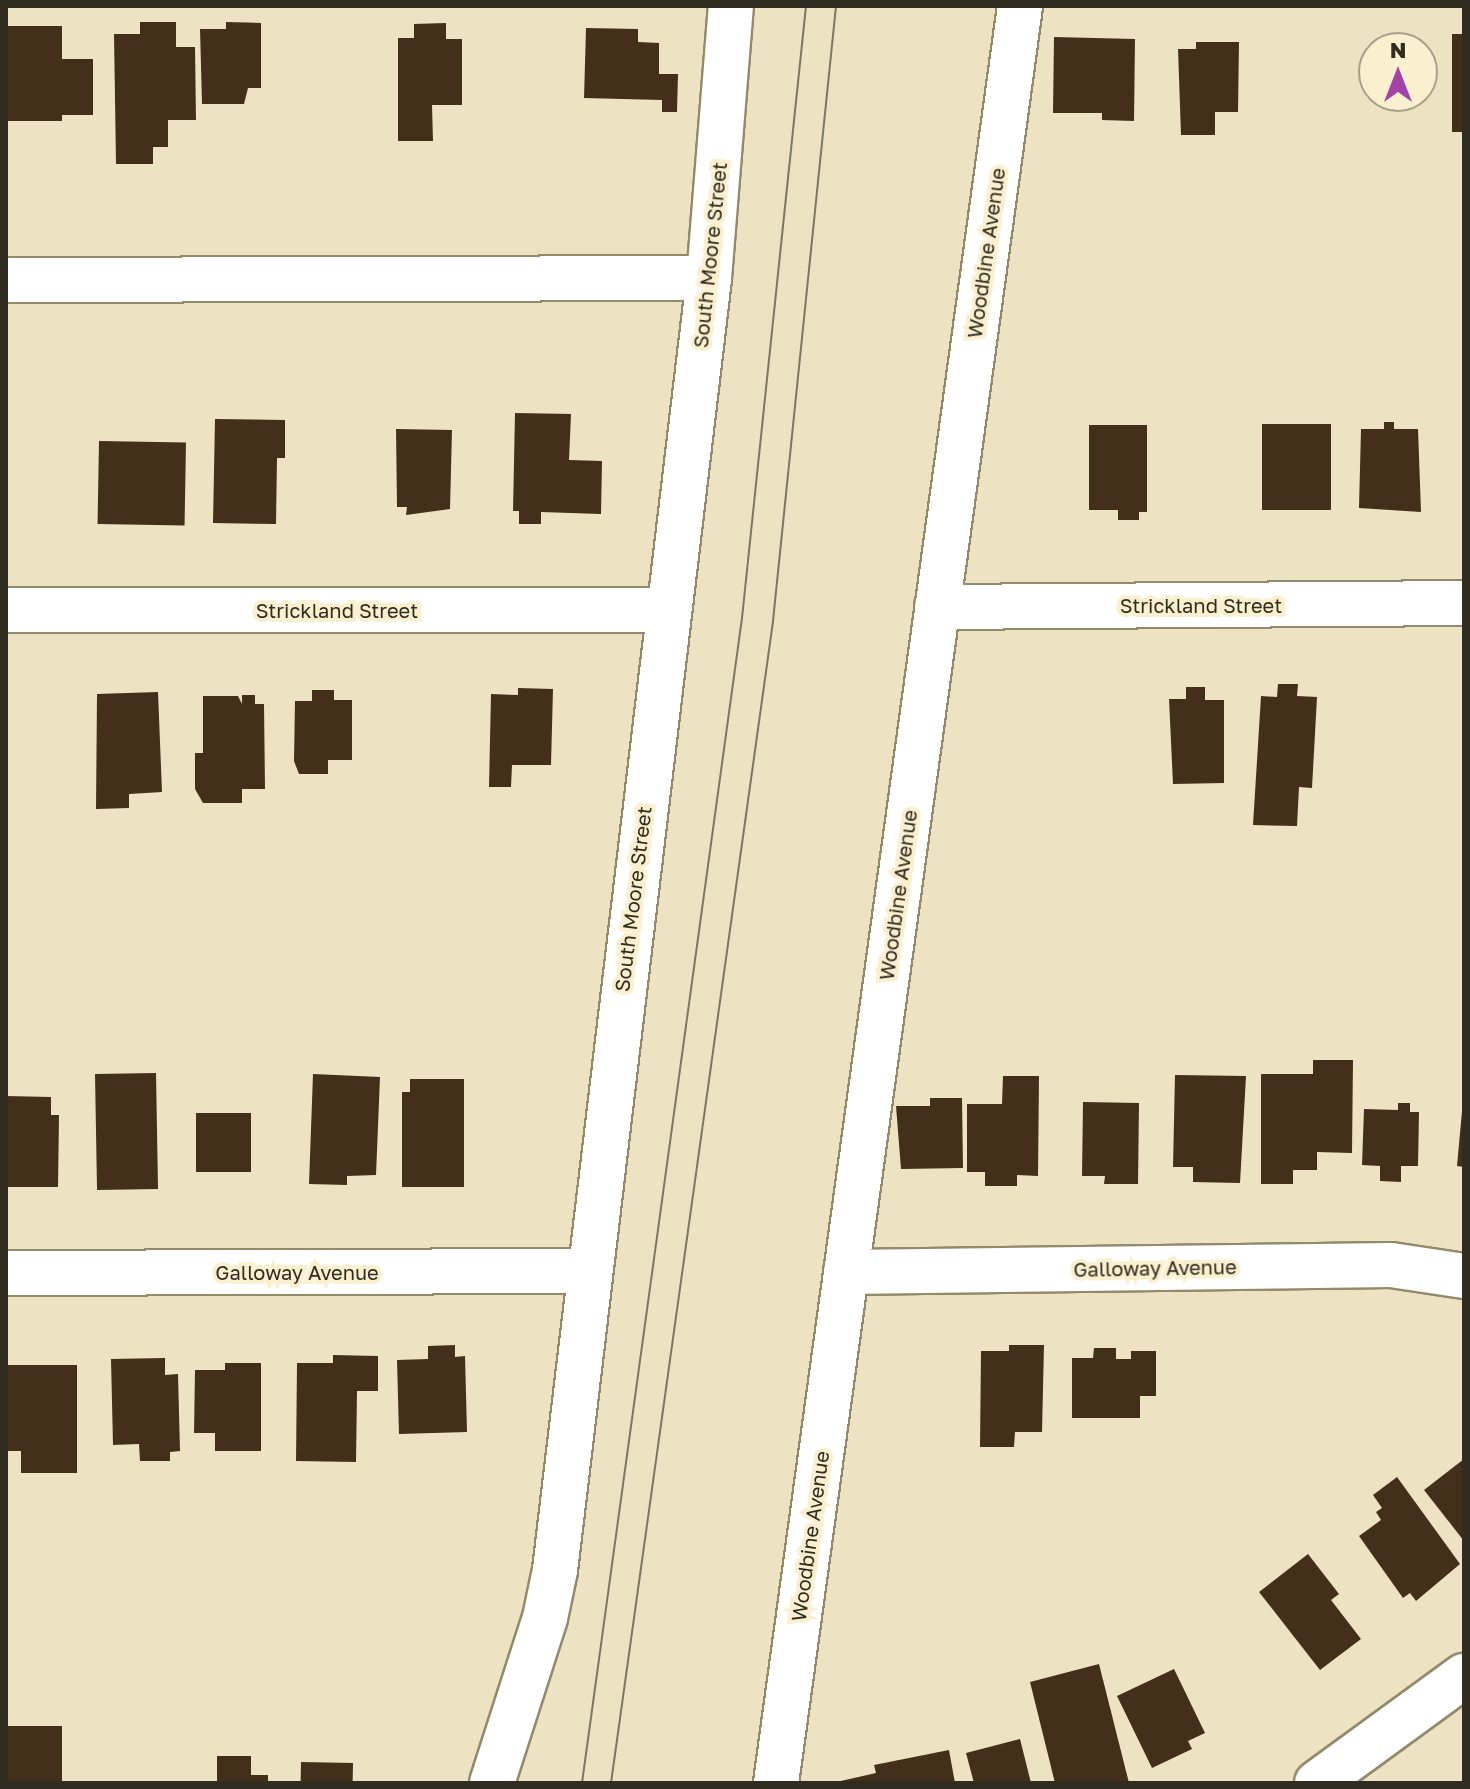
<!DOCTYPE html>
<style>
body{margin:0}
#map{position:relative;width:1470px;height:1789px;overflow:hidden;background:#ede2c2;font-family:"Golos Text",sans-serif}
div>[style]{position:absolute}
[style*='--x']{left:calc(var(--x)*1px);top:calc(var(--y)*1px);width:calc(var(--w)*1px);rotate:calc(var(--a)*1deg)}
.building>*{inset:0;background:#442f1b;transform-origin:0 0}
.roads{filter:drop-shadow(2px 0 #93896b) drop-shadow(-2px 0 #93896b) drop-shadow(0 2px #93896b) drop-shadow(0 -2px #93896b)}
.minor>*{height:44px;margin:-22px;padding:0 22px;transform-origin:22px;border-radius:22px;background:#fff}
.tram>*{height:2px;margin:-1px;padding:0 1px;transform-origin:1px;border-radius:1px;background:#7e7762}
span{translate:-50% -50%;white-space:nowrap;text-align:center;line-height:1.15;-webkit-text-stroke:8px #faefcf;paint-order:stroke}
.street-label{font-size:20px;color:#302c1f}
.frame{position:absolute;inset:0;border:8px solid #302c1f;pointer-events:none}
.north{position:absolute;left:1358px;top:32px;width:80px;height:80px;box-sizing:border-box;background:#faefcf;border:2px solid #a9a189;border-radius:50%;rotate:0deg;font-size:22px;font-weight:700;line-height:32px;text-align:center;color:#302c1f}
.north::after{content:'';display:block;margin:auto;width:28px;height:36px;background:#a542a8;clip-path:polygon(50% 0,100% 100%,50% 72%,0 100%)}
</style>
<div id="map">
<div class="building">
<div style="clip-path:polygon(140px 22px,176px 22px,176px 47px,195px 47px,196px 120px,168px 120px,168px 147px,153px 147px,153px 164px,116px 164px,114px 34px,140px 34px)"></div>
<div style="clip-path:polygon(226px 22px,261px 23px,261px 88px,248px 88px,244px 104px,202px 104px,200px 29px,226px 29px)"></div>
<div style="clip-path:polygon(446px 23px,446px 39px,462px 39px,462px 105px,432px 105px,433px 141px,398px 141px,398px 38px,414px 38px,414px 24px)"></div>
<div style="clip-path:polygon(6px 26px,62px 26px,62px 59px,93px 59px,93px 115px,62px 115px,62px 121px,6px 121px)"></div>
<div style="clip-path:polygon(586px 28px,638px 29px,638px 42px,659px 43px,659px 74px,678px 74px,677px 112px,662px 112px,662px 100px,584px 98px)"></div>
<div style="left:1452px;top:34px;width:12px;height:98px"></div>
<div style="clip-path:polygon(1054px 37px,1135px 39px,1134px 121px,1102px 120px,1102px 113px,1053px 113px)"></div>
<div style="clip-path:polygon(1196px 42px,1239px 42px,1238px 112px,1215px 112px,1215px 135px,1181px 135px,1178px 49px,1196px 49px)"></div>
<div style="clip-path:polygon(515px 413px,571px 414px,569px 460px,602px 461px,601px 514px,541px 512px,541px 524px,519px 524px,519px 511px,513px 511px)"></div>
<div style="clip-path:polygon(215px 419px,285px 420px,285px 458px,277px 458px,276px 524px,213px 523px)"></div>
<div style="clip-path:polygon(1384px 422px,1394px 422px,1394px 429px,1418px 429px,1421px 512px,1359px 508px,1361px 429px,1384px 429px)"></div>
<div style="left:1262px;top:424px;width:69px;height:86px"></div>
<div style="clip-path:polygon(1089px 425px,1147px 425px,1147px 512px,1139px 512px,1139px 520px,1118px 520px,1118px 510px,1089px 510px)"></div>
<div style="clip-path:polygon(396px 429px,452px 430px,450px 509px,406px 515px,407px 507px,397px 507px)"></div>
<div style="left:99px;top:441px;width:87px;height:83px;rotate:1deg"></div>
<div style="clip-path:polygon(1278px 684px,1298px 684px,1297px 696px,1317px 697px,1312px 788px,1299px 787px,1297px 826px,1253px 825px,1261px 696px,1277px 697px)"></div>
<div style="clip-path:polygon(1186px 687px,1205px 687px,1205px 700px,1224px 700px,1224px 783px,1173px 784px,1169px 699px,1186px 699px)"></div>
<div style="clip-path:polygon(518px 688px,553px 689px,551px 765px,512px 765px,511px 787px,489px 787px,491px 694px,518px 695px)"></div>
<div style="clip-path:polygon(312px 690px,334px 690px,334px 700px,352px 700px,352px 760px,328px 760px,328px 774px,299px 774px,294px 761px,295px 701px,312px 701px)"></div>
<div style="clip-path:polygon(158px 692px,162px 792px,129px 794px,129px 808px,96px 809px,97px 694px)"></div>
<div style="clip-path:polygon(242px 695px,255px 695px,255px 704px,264px 704px,265px 789px,242px 789px,242px 803px,203px 803px,195px 789px,195px 753px,203px 753px,203px 696px,238px 696px,242px 704px)"></div>
<div style="clip-path:polygon(1313px 1060px,1353px 1060px,1352px 1153px,1317px 1152px,1317px 1170px,1293px 1170px,1293px 1184px,1261px 1184px,1261px 1074px,1313px 1074px)"></div>
<div style="left:156px;top:1073px;width:116px;height:61px;rotate:89deg"></div>
<div style="clip-path:polygon(313px 1074px,380px 1077px,376px 1175px,347px 1176px,347px 1185px,309px 1184px)"></div>
<div style="clip-path:polygon(1175px 1075px,1246px 1076px,1240px 1183px,1193px 1182px,1193px 1167px,1173px 1167px)"></div>
<div style="clip-path:polygon(1003px 1076px,1039px 1076px,1038px 1176px,1017px 1175px,1017px 1186px,985px 1186px,985px 1172px,967px 1172px,967px 1104px,1002px 1104px)"></div>
<div style="clip-path:polygon(410px 1079px,464px 1079px,464px 1187px,402px 1187px,402px 1092px,410px 1092px)"></div>
<div style="clip-path:polygon(6px 1096px,51px 1097px,51px 1115px,59px 1115px,58px 1187px,6px 1187px)"></div>
<div style="clip-path:polygon(930px 1098px,962px 1098px,963px 1168px,901px 1169px,896px 1106px,930px 1106px)"></div>
<div style="clip-path:polygon(1083px 1102px,1139px 1103px,1138px 1184px,1104px 1184px,1105px 1176px,1082px 1176px)"></div>
<div style="clip-path:polygon(1398px 1103px,1410px 1103px,1410px 1112px,1419px 1112px,1418px 1166px,1401px 1166px,1401px 1182px,1380px 1181px,1380px 1166px,1362px 1165px,1364px 1109px,1398px 1110px)"></div>
<div style="clip-path:polygon(1462px 1111px,1464px 1111px,1464px 1167px,1457px 1166px)"></div>
<div style="left:196px;top:1113px;width:55px;height:59px"></div>
<div style="clip-path:polygon(455px 1345px,455px 1357px,465px 1356px,467px 1432px,399px 1434px,397px 1360px,428px 1359px,428px 1346px)"></div>
<div style="clip-path:polygon(1009px 1345px,1044px 1345px,1042px 1432px,1015px 1432px,1014px 1447px,980px 1447px,981px 1351px,1009px 1351px)"></div>
<div style="clip-path:polygon(1094px 1348px,1116px 1348px,1116px 1359px,1131px 1359px,1131px 1351px,1156px 1351px,1156px 1396px,1140px 1396px,1140px 1418px,1072px 1418px,1072px 1358px,1093px 1358px)"></div>
<div style="clip-path:polygon(333px 1355px,378px 1356px,378px 1391px,357px 1391px,356px 1462px,296px 1461px,297px 1363px,333px 1363px)"></div>
<div style="clip-path:polygon(165px 1358px,165px 1375px,178px 1374px,180px 1451px,170px 1452px,170px 1461px,140px 1461px,139px 1444px,113px 1445px,111px 1359px)"></div>
<div style="clip-path:polygon(225px 1363px,261px 1363px,261px 1451px,215px 1451px,215px 1433px,194px 1433px,195px 1370px,225px 1370px)"></div>
<div style="clip-path:polygon(6px 1365px,77px 1365px,77px 1473px,21px 1473px,21px 1451px,6px 1451px)"></div>
<div style="clip-path:polygon(1464px 1459px,1464px 1541px,1424px 1490px)"></div>
<div style="clip-path:polygon(1397px 1477px,1460px 1564px,1416px 1601px,1410px 1593px,1403px 1598px,1359px 1536px,1381px 1520px,1376px 1512px,1382px 1508px,1373px 1495px)"></div>
<div style="clip-path:polygon(1308px 1554px,1339px 1594px,1331px 1600px,1361px 1639px,1320px 1670px,1259px 1592px)"></div>
<div style="clip-path:polygon(1099px 1664px,1129px 1783px,1055px 1783px,1030px 1682px)"></div>
<div style="clip-path:polygon(1174px 1669px,1205px 1733px,1188px 1741px,1192px 1749px,1152px 1768px,1117px 1696px)"></div>
<div style="left:6px;top:1726px;width:56px;height:57px"></div>
<div style="clip-path:polygon(1020px 1739px,1031px 1783px,974px 1783px,966px 1753px)"></div>
<div style="clip-path:polygon(949px 1750px,955px 1783px,832px 1783px,876px 1773px,874px 1765px)"></div>
<div style="clip-path:polygon(217px 1756px,251px 1756px,251px 1775px,268px 1775px,268px 1783px,217px 1783px)"></div>
<div style="left:301px;top:1762px;width:52px;height:21px;rotate:1deg"></div>
</div>
<div class="roads">
<div class="minor">
<div style="--x:6;--y:280;--w:703;--a:-0.16"></div>
<div style="--x:937;--y:607;--w:527;--a:-0.43"></div>
<div style="--x:6;--y:610;--w:662;--a:0"></div>
<div style="--x:846;--y:1272;--w:545;--a:-0.74"></div>
<div style="--x:1391;--y:1265;--w:74;--a:8.6"></div>
<div style="--x:6;--y:1273;--w:582;--a:-0.2"></div>
<div style="--x:492;--y:1783;--w:173;--a:-72.2"></div>
<div style="--x:545;--y:1618;--w:49;--a:-78.2"></div>
<div style="--x:555;--y:1570;--w:1301;--a:-83.2"></div>
<div style="--x:709;--y:278;--w:273;--a:-85.4"></div>
<div style="--x:776;--y:1783;--w:1794;--a:-82.18"></div>
<div style="--x:1317;--y:1783;--w:182;--a:-36.1"></div>
</div>
</div>
<div class="tram">
<div style="--x:582;--y:1783;--w:1176;--a:-82.18"></div>
<div style="--x:742;--y:618;--w:615;--a:-84.03"></div>
<div style="--x:611;--y:1783;--w:1173;--a:-82.06"></div>
<div style="--x:773;--y:621;--w:618;--a:-84.15"></div>
</div>
<div class="street-label">
<span style="left:986px;top:253px;rotate:-82deg">Woodbine Avenue</span>
<span style="left:710px;top:255px;rotate:-84deg">South Moore Street</span>
<span style="left:1201px;top:605px">Strickland Street</span>
<span style="left:337px;top:610px">Strickland Street</span>
<span style="left:898px;top:895px;rotate:-82deg">Woodbine Avenue</span>
<span style="left:633px;top:899px;rotate:-83deg">South Moore Street</span>
<span style="left:1155px;top:1268px;rotate:-1deg">Galloway Avenue</span>
<span style="left:297px;top:1272px">Galloway Avenue</span>
<span style="left:810px;top:1536px;rotate:-82deg">Woodbine Avenue</span>
</div>
<div class="frame"></div>
<div class="north">N</div>
</div>
